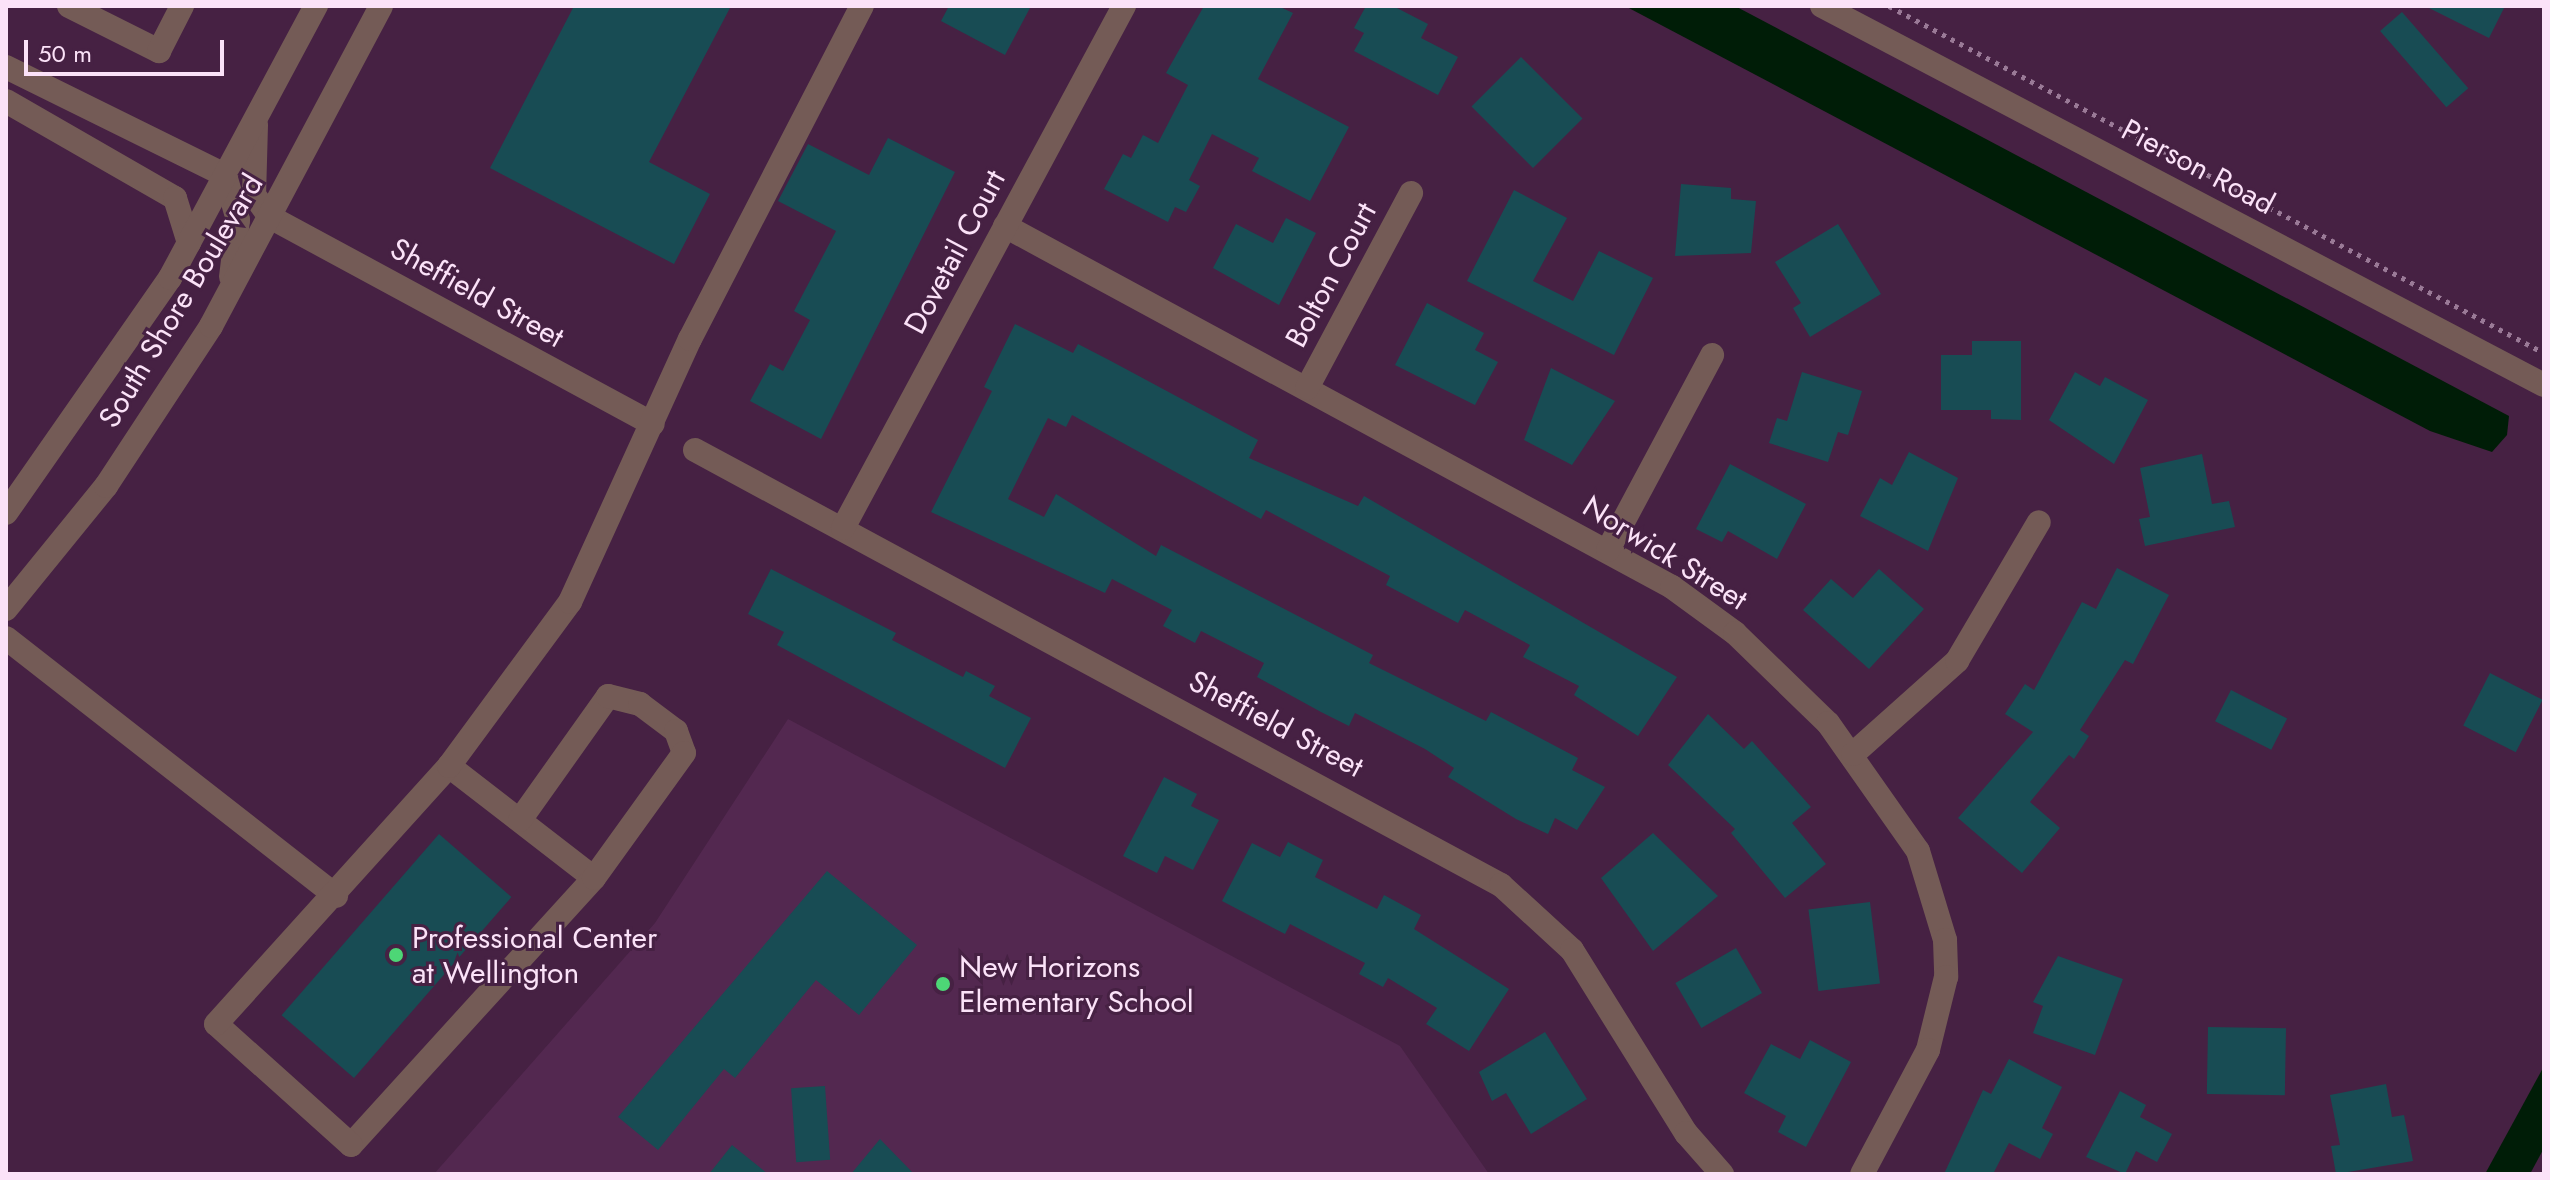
<!DOCTYPE html>
<style>
body{margin:0}
#map{position:relative;width:2550px;height:1180px;overflow:hidden;background:#462143;font-family:Jost,sans-serif}
div>[style]{position:absolute}
[style*='--x']{left:calc(var(--x)*1px);top:calc(var(--y)*1px);width:calc(var(--w)*1px);rotate:calc(var(--a)*1deg)}
.built>*{inset:0;background:#532850}
.water>*{inset:0;background:#001d07}
.building>*{inset:0;background:#184c54;transform-origin:0 0}
.path>*{height:5px;margin-top:-2.5px;transform-origin:0;background:repeating-linear-gradient(90deg,#9a7a97 0 4px,transparent 0 10px)}
.minor>*{height:24px;margin:-12px;padding:0 12px;transform-origin:12px;border-radius:12px;background:#745b56}
.dots>*{width:22px;height:22px;translate:-50% -50%;box-sizing:border-box;border:4px solid #462143;border-radius:50%}
span{translate:-50% -50%;white-space:nowrap;text-align:center;line-height:1.15;-webkit-text-stroke:6px #462143;paint-order:stroke}
.street-label{font-size:30px;color:#fbe2f8}
.poi-label{font-size:30px;color:#fbe2f8}
.left{translate:0 -50%;text-align:left}
.frame{position:absolute;inset:0;border:8px solid #fbe2f8;pointer-events:none}
.scale{position:absolute;left:24px;top:40px;width:200px;height:36px;box-sizing:border-box;border:4px solid #fbe2f8;border-top:0;padding-left:10px;font-size:24px;line-height:28px;white-space:nowrap;color:#fbe2f8;-webkit-text-stroke:6px #462143;paint-order:stroke}
</style>
<div id="map">
<div class="built">
<div style="clip-path:polygon(788px 719px,1400px 1046px,1489px 1174px,434px 1174px,655px 923px)"></div>
</div>
<div class="water">
<div style="clip-path:polygon(1625px 6px,1735px 6px,2509px 416px,2507px 435px,2492px 452px,2430px 431px)"></div>
<div style="clip-path:polygon(2544px 1066px,2544px 1148px,2530px 1174px,2485px 1174px)"></div>
</div>
<div class="building">
<div style="clip-path:polygon(574px 6px,731px 6px,649px 162px,710px 194px,674px 264px,490px 168px)"></div>
<div style="clip-path:polygon(949px 6px,1031px 6px,1005px 55px,941px 21px)"></div>
<div style="clip-path:polygon(1204px 6px,1278px 6px,1293px 13px,1258px 79px,1349px 127px,1310px 201px,1252px 171px,1259px 158px,1212px 134px,1189px 180px,1200px 186px,1186px 212px,1175px 207px,1168px 222px,1104px 189px,1123px 154px,1131px 158px,1143px 135px,1158px 143px,1188px 85px,1166px 73px)"></div>
<div style="clip-path:polygon(1366px 6px,1393px 6px,1428px 24px,1421px 38px,1458px 57px,1438px 95px,1354px 51px,1364px 33px,1354px 28px)"></div>
<div style="clip-path:polygon(2425px 6px,2505px 6px,2489px 38px)"></div>
<div style="left:2402px;top:12px;width:101px;height:29px;rotate:49deg"></div>
<div style="left:1521px;top:57px;width:87px;height:70px;rotate:45deg"></div>
<div style="clip-path:polygon(888px 138px,955px 172px,821px 439px,750px 401px,770px 364px,783px 371px,810px 320px,794px 311px,836px 231px,778px 201px,808px 144px,869px 175px)"></div>
<div style="clip-path:polygon(1681px 184px,1731px 188px,1731px 199px,1756px 201px,1751px 253px,1675px 256px)"></div>
<div style="clip-path:polygon(1514px 190px,1567px 218px,1533px 281px,1573px 301px,1599px 251px,1653px 278px,1614px 355px,1467px 281px)"></div>
<div style="clip-path:polygon(1286px 218px,1316px 233px,1279px 305px,1213px 268px,1236px 224px,1273px 243px)"></div>
<div style="clip-path:polygon(1838px 224px,1881px 294px,1810px 337px,1793px 308px,1801px 303px,1775px 262px)"></div>
<div style="clip-path:polygon(1427px 303px,1484px 333px,1475px 350px,1498px 362px,1475px 405px,1395px 365px)"></div>
<div style="clip-path:polygon(1015px 324px,1073px 353px,1078px 344px,1109px 360px,1258px 440px,1249px 458px,1358px 506px,1364px 496px,1677px 677px,1638px 736px,1574px 695px,1579px 686px,1523px 657px,1530px 645px,1465px 610px,1458px 623px,1386px 585px,1390px 576px,1266px 510px,1261px 519px,1072px 415px,1066px 427px,1048px 418px,1008px 499px,1044px 517px,1056px 494px,1156px 556px,1161px 545px,1373px 655px,1369px 663px,1486px 721px,1491px 712px,1578px 758px,1572px 770px,1605px 787px,1577px 830px,1555px 818px,1548px 834px,1516px 819px,1448px 777px,1454px 768px,1425px 749px,1355px 713px,1349px 726px,1321px 712px,1257px 677px,1264px 663px,1201px 631px,1195px 643px,1163px 626px,1172px 610px,1112px 579px,1105px 593px,931px 512px,992px 391px,984px 387px)"></div>
<div style="clip-path:polygon(1972px 341px,2021px 341px,2021px 420px,1991px 419px,1991px 410px,1941px 410px,1941px 355px,1972px 355px)"></div>
<div style="clip-path:polygon(1551px 368px,1615px 401px,1572px 465px,1524px 440px)"></div>
<div style="clip-path:polygon(1802px 372px,1862px 391px,1848px 435px,1838px 432px,1828px 462px,1769px 443px,1777px 418px,1787px 421px)"></div>
<div style="clip-path:polygon(2075px 372px,2100px 386px,2105px 377px,2148px 400px,2114px 464px,2049px 420px)"></div>
<div style="clip-path:polygon(1909px 452px,1958px 478px,1928px 551px,1860px 516px,1880px 478px,1892px 485px)"></div>
<div style="clip-path:polygon(2202px 454px,2212px 504px,2229px 501px,2235px 527px,2145px 546px,2139px 519px,2150px 517px,2140px 468px)"></div>
<div style="clip-path:polygon(1730px 464px,1806px 504px,1777px 559px,1728px 531px,1722px 542px,1696px 529px)"></div>
<div style="clip-path:polygon(2117px 568px,2169px 595px,2133px 664px,2125px 660px,2080px 730px,2089px 736px,2074px 759px,2069px 755px,2030px 802px,2060px 828px,2022px 873px,1958px 818px,2033px 732px,2005px 714px,2025px 684px,2034px 690px,2082px 602px,2096px 609px)"></div>
<div style="clip-path:polygon(771px 569px,896px 633px,892px 640px,963px 677px,966px 671px,995px 686px,989px 696px,1031px 718px,1005px 768px,777px 645px,784px 632px,748px 614px)"></div>
<div style="clip-path:polygon(1879px 569px,1924px 609px,1869px 669px,1803px 610px,1831px 579px,1853px 598px)"></div>
<div style="left:2490px;top:673px;width:59px;height:59px;rotate:27deg"></div>
<div style="left:2231px;top:690px;width:63px;height:35px;rotate:27deg"></div>
<div style="clip-path:polygon(1708px 714px,1744px 749px,1752px 741px,1811px 807px,1792px 823px,1826px 864px,1785px 898px,1731px 833px,1735px 829px,1668px 765px)"></div>
<div style="clip-path:polygon(1164px 777px,1197px 794px,1191px 806px,1219px 820px,1193px 870px,1165px 856px,1157px 873px,1123px 856px)"></div>
<div style="clip-path:polygon(1653px 833px,1718px 896px,1653px 951px,1601px 878px)"></div>
<div style="left:439px;top:834px;width:96px;height:240px;rotate:41deg"></div>
<div style="clip-path:polygon(1288px 842px,1323px 860px,1315px 877px,1377px 909px,1384px 895px,1421px 915px,1414px 929px,1509px 989px,1469px 1051px,1426px 1024px,1437px 1008px,1388px 978px,1383px 987px,1359px 974px,1365px 963px,1290px 924px,1285px 934px,1222px 901px,1252px 843px,1280px 857px)"></div>
<div style="clip-path:polygon(827px 871px,917px 945px,859px 1015px,816px 980px,735px 1078px,724px 1069px,658px 1150px,618px 1117px)"></div>
<div style="left:1870px;top:902px;width:82px;height:62px;rotate:83deg"></div>
<div style="left:1736px;top:948px;width:52px;height:70px;rotate:60deg"></div>
<div style="clip-path:polygon(2058px 956px,2123px 979px,2095px 1055px,2033px 1033px,2043px 1006px,2033px 1002px)"></div>
<div style="left:2208px;top:1027px;width:78px;height:67px;rotate:1deg"></div>
<div style="clip-path:polygon(1545px 1032px,1587px 1099px,1531px 1134px,1506px 1093px,1492px 1101px,1479px 1072px)"></div>
<div style="clip-path:polygon(1810px 1040px,1851px 1062px,1806px 1147px,1778px 1132px,1786px 1116px,1744px 1093px,1771px 1044px,1800px 1059px)"></div>
<div style="clip-path:polygon(2009px 1059px,2062px 1087px,2042px 1128px,2053px 1134px,2040px 1159px,2009px 1143px,1993px 1174px,1944px 1174px,1983px 1090px,1991px 1094px)"></div>
<div style="clip-path:polygon(2386px 1084px,2392px 1117px,2404px 1115px,2413px 1161px,2336px 1174px,2331px 1146px,2340px 1145px,2330px 1095px)"></div>
<div style="left:825px;top:1086px;width:74px;height:34px;rotate:86deg"></div>
<div style="clip-path:polygon(2120px 1091px,2146px 1105px,2140px 1117px,2172px 1134px,2157px 1162px,2136px 1151px,2125px 1174px,2086px 1157px)"></div>
<div style="clip-path:polygon(880px 1139px,914px 1174px,851px 1174px)"></div>
<div style="clip-path:polygon(732px 1145px,768px 1174px,709px 1174px)"></div>
</div>
<div class="path">
<div style="--x:1889;--y:6;--w:741;--a:27.91"></div>
</div>
<div class="minor">
<div style="--x:69;--y:6;--w:101;--a:26.6"></div>
<div style="--x:159;--y:51;--w:51;--a:-62.9"></div>
<div style="--x:1822;--y:6;--w:815;--a:27.7"></div>
<div style="--x:6;--y:67;--w:244;--a:26.3"></div>
<div style="--x:225;--y:175;--w:47;--a:73.9"></div>
<div style="--x:238;--y:220;--w:57;--a:97"></div>
<div style="--x:6;--y:101;--w:195;--a:29.9"></div>
<div style="--x:175;--y:198;--w:47;--a:72.7"></div>
<div style="--x:256;--y:125;--w:70;--a:91.6"></div>
<div style="--x:254;--y:195;--w:27;--a:54"></div>
<div style="--x:270;--y:217;--w:435;--a:28.4"></div>
<div style="--x:1005;--y:226;--w:758;--a:28.42"></div>
<div style="--x:1672;--y:587;--w:78;--a:36.1"></div>
<div style="--x:1735;--y:633;--w:129;--a:44.1"></div>
<div style="--x:1828;--y:723;--w:156;--a:54.9"></div>
<div style="--x:1918;--y:851;--w:93;--a:73.1"></div>
<div style="--x:1945;--y:940;--w:37;--a:88"></div>
<div style="--x:1946;--y:977;--w:75;--a:103.9"></div>
<div style="--x:1928;--y:1050;--w:140;--a:118"></div>
<div style="--x:1307;--y:388;--w:221;--a:-61.9"></div>
<div style="--x:695;--y:450;--w:916;--a:28.36"></div>
<div style="--x:1501;--y:885;--w:96;--a:42.5"></div>
<div style="--x:1572;--y:950;--w:216;--a:58.1"></div>
<div style="--x:1686;--y:1133;--w:55;--a:48.7"></div>
<div style="--x:6;--y:513;--w:287;--a:-55.1"></div>
<div style="--x:170;--y:278;--w:309;--a:-61.8"></div>
<div style="--x:843;--y:528;--w:593;--a:-61.71"></div>
<div style="--x:1608;--y:550;--w:221;--a:-61.9"></div>
<div style="--x:6;--y:609;--w:159;--a:-50.9"></div>
<div style="--x:106;--y:486;--w:191;--a:-56.7"></div>
<div style="--x:211;--y:326;--w:362;--a:-62"></div>
<div style="--x:6;--y:638;--w:419;--a:38"></div>
<div style="--x:1853;--y:754;--w:140;--a:-41.8"></div>
<div style="--x:1957;--y:661;--w:161;--a:-59.5"></div>
<div style="--x:449;--y:766;--w:183;--a:37.7"></div>
<div style="--x:594;--y:878;--w:361;--a:132.3"></div>
<div style="--x:351;--y:1145;--w:181;--a:-138.1"></div>
<div style="--x:216;--y:1024;--w:348;--a:-47.9"></div>
<div style="--x:449;--y:766;--w:204;--a:-53.6"></div>
<div style="--x:570;--y:602;--w:289;--a:-65.5"></div>
<div style="--x:690;--y:339;--w:375;--a:-62.7"></div>
<div style="--x:520;--y:820;--w:152;--a:-54.6"></div>
<div style="--x:608;--y:696;--w:33;--a:14"></div>
<div style="--x:640;--y:704;--w:45;--a:36.9"></div>
<div style="--x:676;--y:731;--w:23;--a:70"></div>
<div style="--x:684;--y:753;--w:154;--a:125.8"></div>
</div>
<div class="dots">
<div style="left:396px;top:955px;background:#4dd676"></div>
<div style="left:943px;top:984px;background:#4dd676"></div>
</div>
<div class="street-label">
<span style="left:2198px;top:167px;rotate:28deg">Pierson Road</span>
<span style="left:955px;top:252px;rotate:-62deg">Dovetail Court</span>
<span style="left:1331px;top:275px;rotate:-62deg">Bolton Court</span>
<span style="left:477px;top:293px;rotate:29deg">Sheffield Street</span>
<span style="left:181px;top:301px;rotate:-59deg">South Shore Boulevard</span>
<span style="left:1665px;top:553px;rotate:32deg">Norwick Street</span>
<span style="left:1276px;top:724px;rotate:28deg">Sheffield Street</span>
</div>
<div class="poi-label">
<span class="left" style="left:412px;top:955px">Professional Center<br>at Wellington</span>
<span class="left" style="left:959px;top:984px">New Horizons<br>Elementary School</span>
</div>
<div class="frame"></div>
<div class="scale">50 m</div>
</div>
